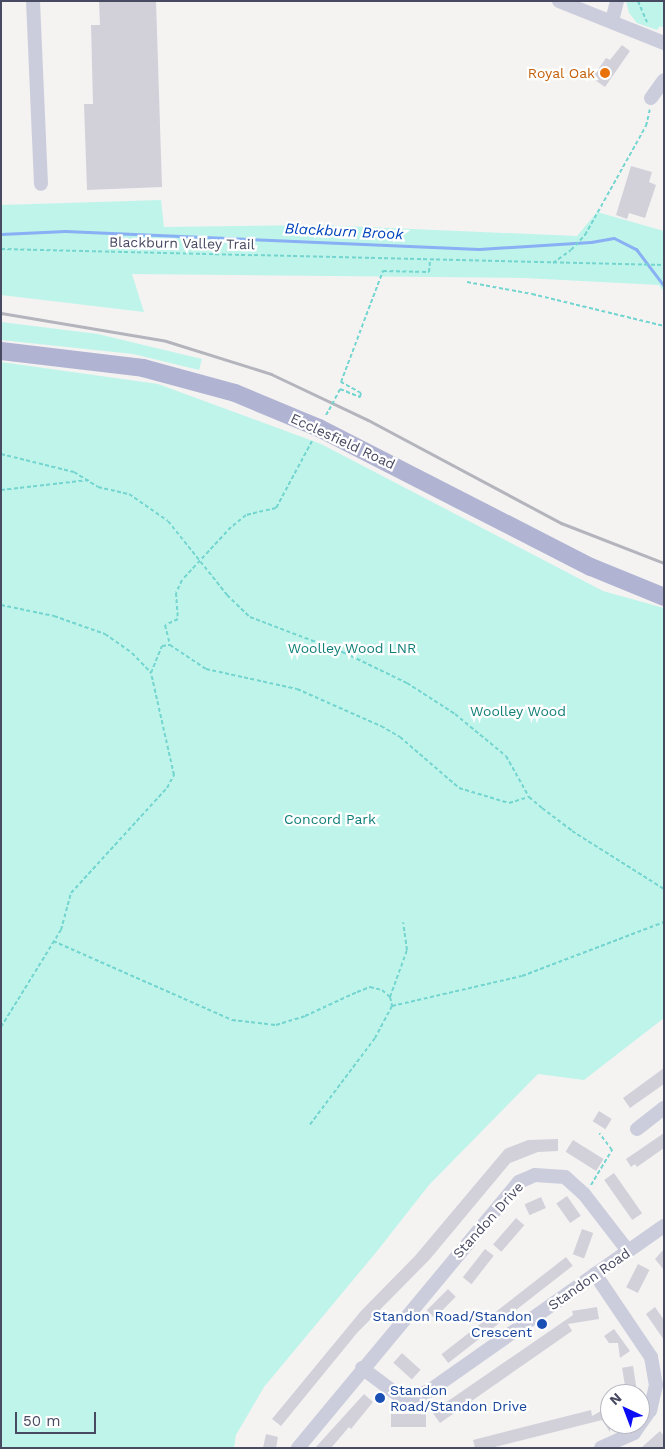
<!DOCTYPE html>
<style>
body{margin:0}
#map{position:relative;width:665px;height:1449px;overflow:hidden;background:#f4f3f2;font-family:"Work Sans",sans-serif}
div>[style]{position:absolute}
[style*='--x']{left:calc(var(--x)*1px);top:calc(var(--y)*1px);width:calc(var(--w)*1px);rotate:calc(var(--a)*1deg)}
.green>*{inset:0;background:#bff4ea}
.stream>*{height:3px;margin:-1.5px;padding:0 1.5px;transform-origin:1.5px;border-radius:1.5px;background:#89aff4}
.building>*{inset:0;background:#d2d1da;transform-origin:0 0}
.path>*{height:2px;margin-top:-1px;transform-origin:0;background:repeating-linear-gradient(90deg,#73d5cf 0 4px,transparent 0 6.5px)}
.minor>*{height:14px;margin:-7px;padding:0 7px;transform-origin:7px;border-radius:7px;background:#cbcddc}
.major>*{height:18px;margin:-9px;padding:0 9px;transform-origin:9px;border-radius:9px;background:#b0b3d2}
.rail>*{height:3px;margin:-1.5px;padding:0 1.5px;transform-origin:1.5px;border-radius:1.5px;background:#b4b4bd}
.path-bridge>*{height:2px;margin-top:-1px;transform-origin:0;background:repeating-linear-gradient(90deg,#73d5cf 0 4px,transparent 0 6.5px)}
.dots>*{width:14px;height:14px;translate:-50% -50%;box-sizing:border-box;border:2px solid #fff;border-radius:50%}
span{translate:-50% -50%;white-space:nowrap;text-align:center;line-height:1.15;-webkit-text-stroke:4.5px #fff;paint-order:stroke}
.food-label{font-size:14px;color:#c56008}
.right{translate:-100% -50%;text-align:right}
.street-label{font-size:14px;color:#484a61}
.park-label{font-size:14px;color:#107f78}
.transit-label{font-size:14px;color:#164399}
.left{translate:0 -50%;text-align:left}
.water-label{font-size:15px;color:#0144bc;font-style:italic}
.frame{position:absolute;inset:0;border:2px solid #484a61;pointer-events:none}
.north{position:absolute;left:600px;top:1384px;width:50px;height:50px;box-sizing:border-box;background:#fff;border:1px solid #b6b7c0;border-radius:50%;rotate:317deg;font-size:14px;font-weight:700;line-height:20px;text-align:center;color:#484a61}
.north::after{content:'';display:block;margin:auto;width:18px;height:22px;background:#0c0df5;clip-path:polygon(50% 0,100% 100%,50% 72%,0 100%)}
.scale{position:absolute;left:15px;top:1412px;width:81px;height:22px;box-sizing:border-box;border:2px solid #484a61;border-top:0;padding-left:6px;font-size:15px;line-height:18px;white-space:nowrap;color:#484a61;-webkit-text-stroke:4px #fff;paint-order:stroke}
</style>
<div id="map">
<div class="green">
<div style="clip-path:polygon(626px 1px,664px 1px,664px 28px,660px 26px,657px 30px,637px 23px,629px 13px)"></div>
<div style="clip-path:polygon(161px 200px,164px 227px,320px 225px,577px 236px,597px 212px,664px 231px,664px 292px,659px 285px,524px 278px,132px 274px,144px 312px,1px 295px,1px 205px)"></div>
<div style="clip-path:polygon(1px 322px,98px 334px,202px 359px,199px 370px,133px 354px,1px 340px)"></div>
<div style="clip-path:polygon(1px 362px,158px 384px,321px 444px,603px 591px,664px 608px,664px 1018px,584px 1080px,538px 1074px,429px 1185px,378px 1250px,264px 1387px,236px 1435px,234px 1448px,1px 1448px)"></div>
</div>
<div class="stream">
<div style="--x:1;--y:234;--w:64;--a:-2.7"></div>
<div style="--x:65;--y:231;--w:414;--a:2.5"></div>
<div style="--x:479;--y:249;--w:112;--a:-3.6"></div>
<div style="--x:591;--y:242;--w:23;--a:-10"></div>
<div style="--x:614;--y:238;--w:25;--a:27"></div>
<div style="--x:636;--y:249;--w:46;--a:52.9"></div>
</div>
<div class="building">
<div style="clip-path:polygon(99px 1px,156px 1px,162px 187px,87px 190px,84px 104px,93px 104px,91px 25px,100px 25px)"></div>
<div style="clip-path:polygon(622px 45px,630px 51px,605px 87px,592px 78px,606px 58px,610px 60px)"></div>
<div style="clip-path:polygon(631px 166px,652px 172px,649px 182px,656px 185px,645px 218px,629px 213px,627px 219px,616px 215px)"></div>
<div style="clip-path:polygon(664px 1068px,664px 1084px,630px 1108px,623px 1098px)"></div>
<div style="left:599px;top:1111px;width:15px;height:12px;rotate:32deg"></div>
<div style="clip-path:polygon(664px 1133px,664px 1148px,637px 1167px,635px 1164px,631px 1167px,626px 1159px)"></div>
<div style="clip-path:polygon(558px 1139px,558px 1151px,538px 1152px,510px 1163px,430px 1259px,357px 1333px,281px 1426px,272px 1419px,361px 1311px,415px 1256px,505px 1149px,528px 1140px)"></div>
<div style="left:573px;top:1140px;width:36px;height:14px;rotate:32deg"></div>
<div style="left:614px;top:1173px;width:49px;height:12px;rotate:55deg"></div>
<div style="left:567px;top:1196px;width:24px;height:13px;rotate:55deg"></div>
<div style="left:541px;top:1197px;width:12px;height:18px;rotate:66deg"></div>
<div style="left:516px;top:1218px;width:11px;height:35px;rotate:41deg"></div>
<div style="left:582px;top:1229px;width:12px;height:27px;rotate:20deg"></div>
<div style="left:485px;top:1249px;width:11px;height:36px;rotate:38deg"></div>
<div style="clip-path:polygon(664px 1249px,664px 1270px,655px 1259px)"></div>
<div style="left:566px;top:1257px;width:11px;height:158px;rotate:52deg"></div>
<div style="left:638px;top:1264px;width:13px;height:26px;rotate:27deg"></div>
<div style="left:448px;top:1289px;width:11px;height:30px;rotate:45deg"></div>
<div style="clip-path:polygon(597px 1307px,599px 1319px,568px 1324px,572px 1331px,440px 1423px,432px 1412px,573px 1315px,572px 1311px)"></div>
<div style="clip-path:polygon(655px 1307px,664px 1320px,664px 1340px,646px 1314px)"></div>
<div style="clip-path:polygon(614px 1329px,630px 1351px,620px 1358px,618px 1343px,609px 1343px,604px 1336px)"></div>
<div style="left:402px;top:1353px;width:25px;height:13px;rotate:42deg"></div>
<div style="left:633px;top:1366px;width:25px;height:11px;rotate:81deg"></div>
<div style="clip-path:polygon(364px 1394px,373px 1402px,351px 1429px,349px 1427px,331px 1448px,315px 1448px)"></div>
<div style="clip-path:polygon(610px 1406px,610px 1432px,602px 1420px,491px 1448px,475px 1448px,473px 1440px,591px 1410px,592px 1416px)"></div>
<div style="left:426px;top:1414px;width:13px;height:35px;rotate:90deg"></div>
<div style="clip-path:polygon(660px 1431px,664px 1436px,664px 1448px,641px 1448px)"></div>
<div style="clip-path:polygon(266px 1434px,278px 1437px,276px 1448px,263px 1448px)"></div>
</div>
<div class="path">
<div style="--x:638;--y:1;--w:23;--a:67"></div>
<div style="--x:1;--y:249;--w:663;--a:1.38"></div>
<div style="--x:553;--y:263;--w:22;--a:-36"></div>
<div style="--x:571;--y:250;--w:21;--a:-47"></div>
<div style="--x:585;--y:235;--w:125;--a:-60.8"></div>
<div style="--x:646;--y:126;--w:17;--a:-77"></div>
<div style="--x:467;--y:282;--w:66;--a:10.5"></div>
<div style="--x:532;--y:294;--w:136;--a:13.6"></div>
<div style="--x:340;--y:389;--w:22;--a:22"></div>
<div style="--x:360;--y:397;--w:4;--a:-76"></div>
<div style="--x:361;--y:393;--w:23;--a:-151"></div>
<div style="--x:341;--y:382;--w:119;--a:-69.3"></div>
<div style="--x:383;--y:271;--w:46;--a:1.2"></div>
<div style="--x:429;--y:272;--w:12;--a:-85"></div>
<div style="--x:326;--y:415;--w:6;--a:-59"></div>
<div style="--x:312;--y:441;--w:76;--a:118.2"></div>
<div style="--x:276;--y:508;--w:31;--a:167"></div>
<div style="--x:246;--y:515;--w:19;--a:141"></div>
<div style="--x:231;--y:527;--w:72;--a:132.8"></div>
<div style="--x:182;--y:580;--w:14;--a:115"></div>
<div style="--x:176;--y:593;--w:26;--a:86"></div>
<div style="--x:178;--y:619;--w:14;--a:155"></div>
<div style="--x:165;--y:625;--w:21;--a:76"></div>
<div style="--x:170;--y:645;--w:43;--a:33.7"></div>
<div style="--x:206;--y:669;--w:93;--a:12.4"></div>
<div style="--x:297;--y:689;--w:92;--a:23.8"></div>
<div style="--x:381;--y:726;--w:22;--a:30"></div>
<div style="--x:400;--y:737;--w:78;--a:40.8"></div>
<div style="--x:459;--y:788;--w:52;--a:16.7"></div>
<div style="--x:509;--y:803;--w:21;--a:-17"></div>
<div style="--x:1;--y:454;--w:75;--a:13.9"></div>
<div style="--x:74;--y:472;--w:28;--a:32"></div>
<div style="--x:98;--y:487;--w:32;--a:13"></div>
<div style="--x:129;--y:494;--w:47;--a:34.7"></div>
<div style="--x:168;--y:521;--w:95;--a:51.4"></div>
<div style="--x:227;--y:595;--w:32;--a:44"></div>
<div style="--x:250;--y:617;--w:102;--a:20.8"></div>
<div style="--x:345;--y:653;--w:69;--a:25.8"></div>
<div style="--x:407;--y:683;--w:57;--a:32.9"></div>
<div style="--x:455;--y:714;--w:66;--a:39.5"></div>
<div style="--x:506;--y:756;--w:47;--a:60.7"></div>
<div style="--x:529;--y:797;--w:17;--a:40"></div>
<div style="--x:542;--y:808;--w:38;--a:37"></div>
<div style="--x:572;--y:831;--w:109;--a:32.2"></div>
<div style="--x:1;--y:490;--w:88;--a:-6.6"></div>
<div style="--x:1;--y:605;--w:54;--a:11.7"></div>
<div style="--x:54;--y:616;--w:54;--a:19.4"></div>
<div style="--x:105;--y:634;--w:33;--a:35"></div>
<div style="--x:132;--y:653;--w:28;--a:46"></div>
<div style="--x:53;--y:941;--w:196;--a:23.8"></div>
<div style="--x:232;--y:1020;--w:44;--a:6.5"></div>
<div style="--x:276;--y:1025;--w:30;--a:-17"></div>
<div style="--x:305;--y:1016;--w:57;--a:-24.8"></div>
<div style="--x:357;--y:992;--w:14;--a:-21"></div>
<div style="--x:370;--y:987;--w:12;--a:14"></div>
<div style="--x:382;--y:990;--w:11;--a:41"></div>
<div style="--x:390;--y:997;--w:9;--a:77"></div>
<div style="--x:392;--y:1006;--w:36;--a:118"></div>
<div style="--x:375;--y:1038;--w:110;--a:126.9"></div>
<div style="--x:390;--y:997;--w:50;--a:-70.1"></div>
<div style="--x:407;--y:950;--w:28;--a:-98"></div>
<div style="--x:392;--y:1006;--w:133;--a:-13"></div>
<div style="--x:522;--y:976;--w:152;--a:-20.8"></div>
<div style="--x:1;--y:1027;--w:114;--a:-58.3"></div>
<div style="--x:61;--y:930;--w:38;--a:-75"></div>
<div style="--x:71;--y:893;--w:142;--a:-47.6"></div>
<div style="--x:167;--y:788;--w:15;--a:-62"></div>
<div style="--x:174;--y:775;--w:105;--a:-102.7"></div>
<div style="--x:151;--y:673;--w:29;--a:-68"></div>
<div style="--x:162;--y:646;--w:8;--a:-7"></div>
<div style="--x:591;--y:1185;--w:41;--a:-59"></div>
<div style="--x:612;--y:1150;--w:21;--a:-127"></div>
</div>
<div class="minor">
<div style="--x:33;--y:1;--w:183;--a:87.5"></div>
<div style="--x:559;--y:1;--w:113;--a:21.8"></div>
<div style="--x:612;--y:21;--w:21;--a:-76"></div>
<div style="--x:651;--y:98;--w:22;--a:-54"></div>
<div style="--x:637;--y:1129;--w:34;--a:-38"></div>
<div style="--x:595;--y:1274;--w:100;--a:56"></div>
<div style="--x:651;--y:1357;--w:28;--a:80"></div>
<div style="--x:656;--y:1385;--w:26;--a:103"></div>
<div style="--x:650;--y:1410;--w:28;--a:125"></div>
<div style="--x:634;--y:1433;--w:36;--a:156"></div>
<div style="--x:362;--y:1368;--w:45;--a:36.9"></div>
<div style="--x:398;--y:1395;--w:18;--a:3"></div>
<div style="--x:416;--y:1396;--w:14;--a:-21"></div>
<div style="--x:429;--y:1391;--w:287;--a:-35.1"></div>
<div style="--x:298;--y:1448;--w:346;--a:-50.3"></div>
<div style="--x:519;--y:1182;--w:17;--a:-24"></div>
<div style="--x:535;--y:1175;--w:30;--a:4"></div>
<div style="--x:565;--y:1177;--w:25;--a:42"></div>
<div style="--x:584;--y:1194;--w:72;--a:52.3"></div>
</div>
<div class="major">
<div style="--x:1;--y:351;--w:143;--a:6.8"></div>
<div style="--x:143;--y:368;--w:95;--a:15.2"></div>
<div style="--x:235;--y:393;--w:91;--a:22.6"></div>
<div style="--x:319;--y:428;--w:305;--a:27.1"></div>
<div style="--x:591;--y:567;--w:79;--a:22.3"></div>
</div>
<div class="rail">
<div style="--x:1;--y:313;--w:167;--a:9.6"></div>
<div style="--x:166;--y:341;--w:110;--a:17.4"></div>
<div style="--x:271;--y:374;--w:107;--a:25.4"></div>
<div style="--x:368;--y:420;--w:219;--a:28.1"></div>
<div style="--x:561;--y:523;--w:110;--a:21.2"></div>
</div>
<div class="path-bridge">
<div style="--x:329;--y:410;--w:24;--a:-62"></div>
</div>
<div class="dots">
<div style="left:605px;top:73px;background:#e8710a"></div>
<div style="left:542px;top:1324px;background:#1a4fb4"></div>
<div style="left:380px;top:1398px;background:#1a4fb4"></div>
</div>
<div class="food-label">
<span class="right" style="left:595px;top:73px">Royal Oak</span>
</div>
<div class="street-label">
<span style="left:182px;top:243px;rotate:1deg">Blackburn Valley Trail</span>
<span style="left:343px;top:441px;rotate:25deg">Ecclesfield Road</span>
<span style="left:488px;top:1220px;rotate:-48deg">Standon Drive</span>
<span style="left:589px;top:1279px;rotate:-35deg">Standon Road</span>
</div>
<div class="park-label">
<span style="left:352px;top:648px">Woolley Wood LNR</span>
<span style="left:518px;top:711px">Woolley Wood</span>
<span style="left:330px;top:819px">Concord Park</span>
</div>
<div class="transit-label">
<span class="right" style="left:532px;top:1324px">Standon Road/Standon<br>Crescent</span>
<span class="left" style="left:390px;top:1398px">Standon<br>Road/Standon Drive</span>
</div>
<div class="water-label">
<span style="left:344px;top:232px;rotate:3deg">Blackburn Brook</span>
</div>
<div class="frame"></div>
<div class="north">N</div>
<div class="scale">50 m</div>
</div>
